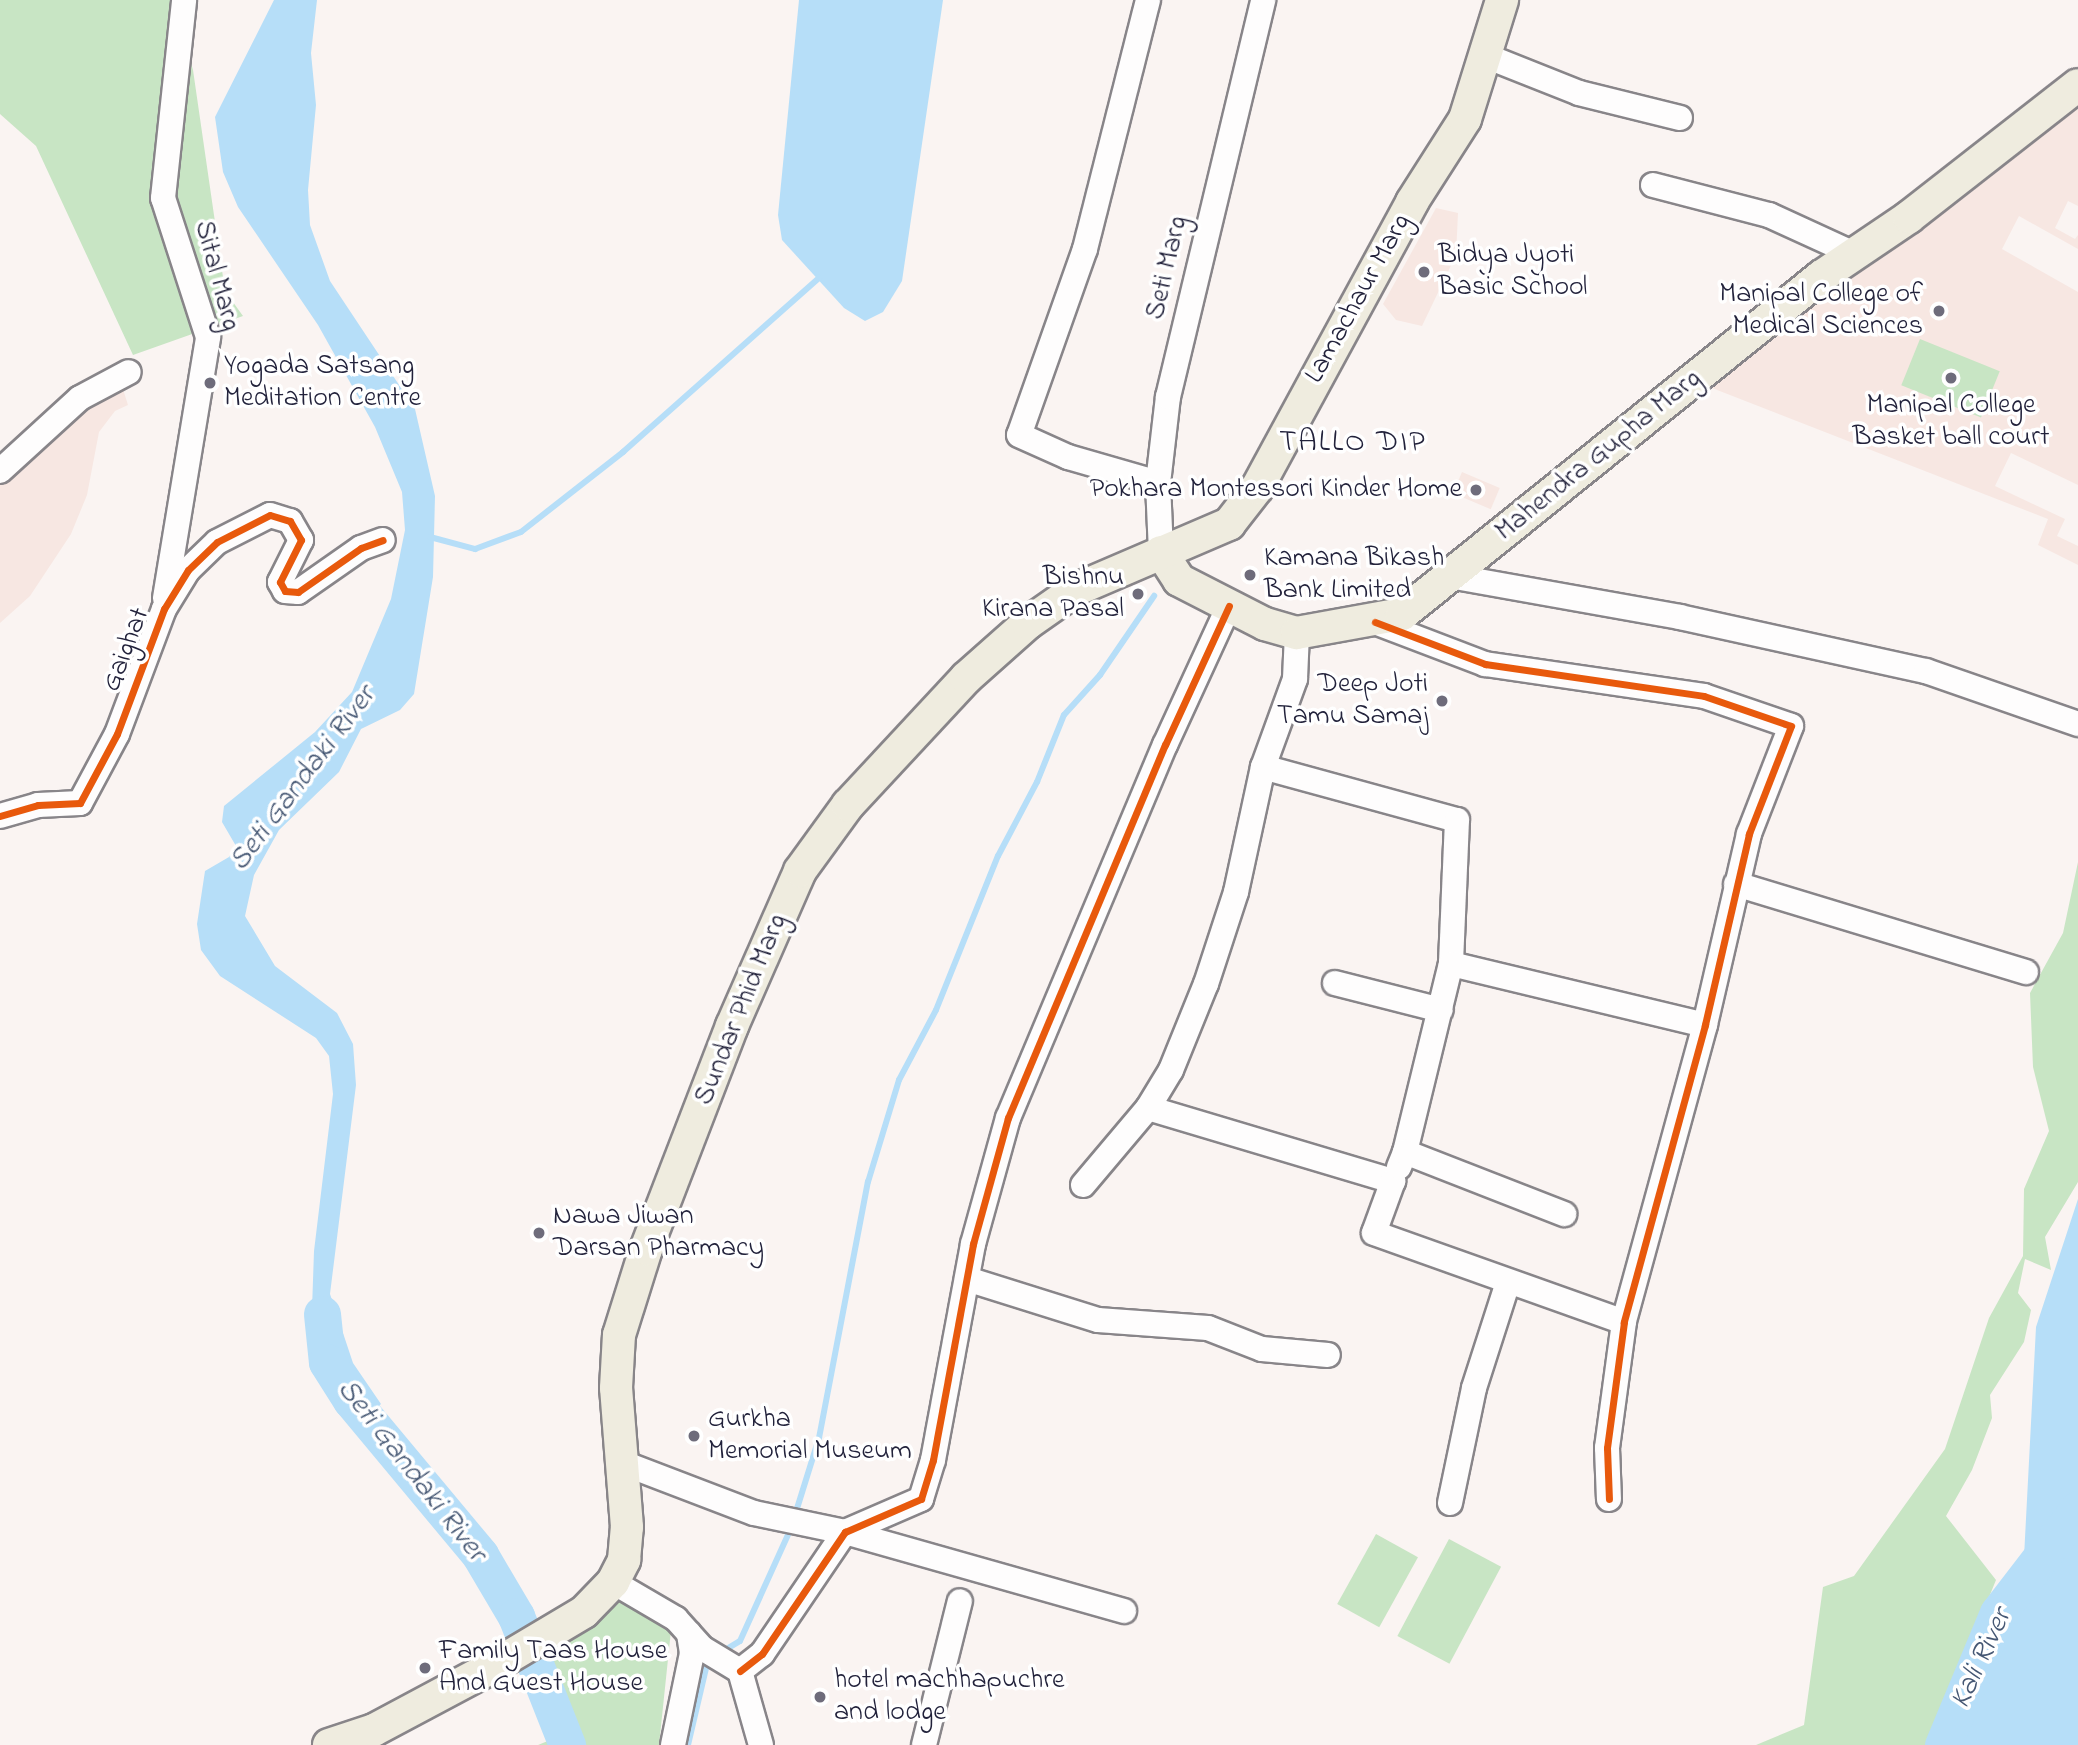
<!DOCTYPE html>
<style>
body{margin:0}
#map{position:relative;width:2078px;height:1745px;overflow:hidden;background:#faf4f2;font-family:"Indie Flower",sans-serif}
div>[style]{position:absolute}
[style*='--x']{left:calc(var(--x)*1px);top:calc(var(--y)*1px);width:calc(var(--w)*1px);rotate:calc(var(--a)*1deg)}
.built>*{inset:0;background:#f7e7e2;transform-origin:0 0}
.green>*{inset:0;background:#c8e5c4;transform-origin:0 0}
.water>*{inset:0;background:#b6def8}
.stream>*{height:6px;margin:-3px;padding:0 3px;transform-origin:3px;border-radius:3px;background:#b6def8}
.river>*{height:37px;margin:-18.5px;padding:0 18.5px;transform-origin:18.5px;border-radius:18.5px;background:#b6def8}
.roads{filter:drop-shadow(2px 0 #888589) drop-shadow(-2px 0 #888589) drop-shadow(0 2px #888589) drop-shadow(0 -2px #888589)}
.minor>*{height:24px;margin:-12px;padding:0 12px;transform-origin:12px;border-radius:12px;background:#fefdfd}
.major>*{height:32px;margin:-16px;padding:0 16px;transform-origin:16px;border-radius:16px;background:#efecdf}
.cycleway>*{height:7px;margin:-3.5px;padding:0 3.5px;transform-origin:3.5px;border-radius:3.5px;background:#e8590c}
.dots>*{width:19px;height:19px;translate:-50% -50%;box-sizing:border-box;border:4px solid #fff;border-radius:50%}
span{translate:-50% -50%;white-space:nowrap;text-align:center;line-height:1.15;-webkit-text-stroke:7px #fff;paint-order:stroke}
.poi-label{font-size:28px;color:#22223b}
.left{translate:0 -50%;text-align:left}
.right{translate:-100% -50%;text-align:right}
.street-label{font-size:28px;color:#22223b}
.neighbourhood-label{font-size:30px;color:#22223b;letter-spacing:2px}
.water-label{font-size:30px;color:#465874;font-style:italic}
</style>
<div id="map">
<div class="built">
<div style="clip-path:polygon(2078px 94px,2078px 206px,2068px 201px,2055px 228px,2075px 239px,2078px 235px,2078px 249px,2019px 216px,2002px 249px,2078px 292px,2078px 485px,2011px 453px,1995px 486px,2065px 519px,2057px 536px,2078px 546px,2078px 565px,2038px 545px,2048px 519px,1712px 388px,1774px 330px,2007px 161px)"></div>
<div style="clip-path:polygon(1436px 208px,1458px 213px,1456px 255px,1422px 326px,1396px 320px,1383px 304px)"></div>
<div style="clip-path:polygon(122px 386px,128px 405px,115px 411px,99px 432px,87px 495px,71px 534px,30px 596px,0 623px,0 484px,63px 423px)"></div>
<div style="left:1462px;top:472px;width:41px;height:23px;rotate:23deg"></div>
</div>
<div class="green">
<div style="clip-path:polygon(0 0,172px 0,193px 70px,225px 291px,243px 316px,133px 355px,36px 146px,0 114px)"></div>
<div style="left:1920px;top:339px;width:86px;height:50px;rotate:22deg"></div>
<div style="clip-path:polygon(2078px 862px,2078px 1182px,2045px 1237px,2051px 1270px,2025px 1259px,2018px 1293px,2031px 1310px,2024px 1342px,1990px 1395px,1992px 1418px,1972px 1470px,1946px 1516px,1996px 1580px,1929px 1745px,1756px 1745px,1804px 1725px,1823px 1587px,1854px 1576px,1945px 1449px,1989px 1318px,2023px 1256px,2024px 1189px,2049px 1131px,2033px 1067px,2030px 993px,2063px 933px)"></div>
<div style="left:1376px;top:1534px;width:48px;height:80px;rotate:29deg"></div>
<div style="left:1449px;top:1539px;width:59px;height:110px;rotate:28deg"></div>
<div style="clip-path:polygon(620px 1586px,672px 1621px,659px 1745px,538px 1745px,567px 1733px,533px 1654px)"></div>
</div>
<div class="water">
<div style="clip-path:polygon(274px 0,317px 0,311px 53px,316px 105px,308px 190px,310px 225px,330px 281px,415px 409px,435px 496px,433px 577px,414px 694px,400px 710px,361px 729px,339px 772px,279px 830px,254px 875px,245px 916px,275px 966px,337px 1013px,353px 1044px,356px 1085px,330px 1294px,353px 1363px,381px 1404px,369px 1415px,311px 1338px,314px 1251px,333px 1094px,329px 1056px,316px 1038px,220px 976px,201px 950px,197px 924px,205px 871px,229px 857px,236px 846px,222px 822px,224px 806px,315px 732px,352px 692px,391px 599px,405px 530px,402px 492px,375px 427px,318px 325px,238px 207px,223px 172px,215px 117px)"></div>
<div style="clip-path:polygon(799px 0,943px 0,902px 281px,883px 312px,865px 321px,844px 308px,782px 240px,778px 215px)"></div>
<div style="clip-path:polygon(2078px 1199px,2078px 1745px,1944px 1745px,2024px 1557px,2036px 1327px)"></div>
</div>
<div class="stream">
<div style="--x:430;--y:537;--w:47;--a:14.9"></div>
<div style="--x:475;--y:549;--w:49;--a:-20.3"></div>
<div style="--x:521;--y:532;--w:130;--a:-38.1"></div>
<div style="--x:623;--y:452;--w:262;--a:-41.6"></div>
<div style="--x:795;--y:1515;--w:81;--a:-72.7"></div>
<div style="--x:819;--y:1438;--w:261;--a:-79.2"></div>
<div style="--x:868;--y:1182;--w:107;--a:-73.1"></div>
<div style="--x:899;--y:1080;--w:79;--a:-62.1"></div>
<div style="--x:936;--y:1010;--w:166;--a:-68.1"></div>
<div style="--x:998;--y:856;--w:84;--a:-62.2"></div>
<div style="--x:1037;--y:782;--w:72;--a:-68.1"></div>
<div style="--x:1064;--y:715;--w:54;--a:-48"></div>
<div style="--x:1100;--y:675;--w:96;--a:-55.6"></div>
<div style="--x:720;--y:1653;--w:23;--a:-31"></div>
<div style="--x:740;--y:1641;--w:126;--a:-65.7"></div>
<div style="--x:688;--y:1745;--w:87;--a:-76.8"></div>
</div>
<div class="river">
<div style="--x:322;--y:1314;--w:48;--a:84.1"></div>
<div style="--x:327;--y:1362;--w:45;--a:57.7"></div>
<div style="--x:351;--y:1400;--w:202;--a:50.2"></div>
<div style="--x:480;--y:1555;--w:71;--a:59.5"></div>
<div style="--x:516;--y:1616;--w:139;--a:68.4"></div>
<div style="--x:1943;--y:1745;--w:143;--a:-67.4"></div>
<div style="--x:1998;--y:1613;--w:131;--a:-52.4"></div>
</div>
<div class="roads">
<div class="minor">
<div style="--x:1148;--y:0;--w:257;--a:104.2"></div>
<div style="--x:1085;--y:249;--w:197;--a:109.5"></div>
<div style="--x:1019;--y:435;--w:54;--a:24.2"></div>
<div style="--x:1068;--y:457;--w:94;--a:16.1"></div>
<div style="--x:1486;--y:56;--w:100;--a:21.7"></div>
<div style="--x:1579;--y:93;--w:104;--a:13.9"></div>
<div style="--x:1653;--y:185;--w:120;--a:14.5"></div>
<div style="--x:1769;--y:215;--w:91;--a:24.6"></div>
<div style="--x:0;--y:471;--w:108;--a:-42.4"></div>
<div style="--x:80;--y:398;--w:55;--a:-28"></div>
<div style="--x:1161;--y:552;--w:69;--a:-92.5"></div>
<div style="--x:1158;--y:483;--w:87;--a:-83.4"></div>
<div style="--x:1168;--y:397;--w:408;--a:-76.5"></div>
<div style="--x:1450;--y:576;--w:234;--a:10.1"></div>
<div style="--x:1680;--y:617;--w:252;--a:12.4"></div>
<div style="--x:1926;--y:671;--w:161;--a:19.2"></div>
<div style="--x:165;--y:598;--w:265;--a:-80.6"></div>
<div style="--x:208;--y:337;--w:146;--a:-107.9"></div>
<div style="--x:163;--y:198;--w:199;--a:-83.9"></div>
<div style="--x:1375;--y:622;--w:118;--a:20.9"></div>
<div style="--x:1485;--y:664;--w:221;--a:8.3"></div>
<div style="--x:1704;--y:696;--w:92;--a:19"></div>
<div style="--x:1791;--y:726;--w:116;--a:111.3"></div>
<div style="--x:1749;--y:834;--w:196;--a:103"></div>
<div style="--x:1705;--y:1025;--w:308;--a:105.3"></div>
<div style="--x:1624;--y:1322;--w:127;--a:97.7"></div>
<div style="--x:1607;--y:1448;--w:51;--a:87.8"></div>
<div style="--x:1263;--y:767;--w:201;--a:15.3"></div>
<div style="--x:1457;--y:820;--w:144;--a:92.4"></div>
<div style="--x:0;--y:816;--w:40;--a:-16"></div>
<div style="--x:38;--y:805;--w:42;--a:-2.7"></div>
<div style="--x:80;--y:803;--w:78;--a:-61.8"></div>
<div style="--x:117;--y:734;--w:134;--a:-69.4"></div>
<div style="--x:164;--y:609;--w:46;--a:-58.4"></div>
<div style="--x:188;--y:570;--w:40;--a:-44"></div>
<div style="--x:217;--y:542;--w:59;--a:-27"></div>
<div style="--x:270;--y:515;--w:21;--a:17"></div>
<div style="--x:290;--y:521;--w:22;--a:60"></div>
<div style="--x:301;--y:540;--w:47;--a:116.6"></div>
<div style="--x:280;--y:582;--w:10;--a:61"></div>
<div style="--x:285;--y:591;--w:13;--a:4"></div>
<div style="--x:298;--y:592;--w:77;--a:-34.9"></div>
<div style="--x:361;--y:548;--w:23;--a:-20"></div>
<div style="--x:1736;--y:884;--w:303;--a:16.9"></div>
<div style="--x:1335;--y:983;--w:109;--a:14.3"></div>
<div style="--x:1148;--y:1108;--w:256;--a:16.6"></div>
<div style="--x:1393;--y:1181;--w:55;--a:110.1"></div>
<div style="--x:1374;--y:1233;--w:265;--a:19.6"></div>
<div style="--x:1405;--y:1152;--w:194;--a:-76.3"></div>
<div style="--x:1451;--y:964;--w:261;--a:13.5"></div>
<div style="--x:1399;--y:1167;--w:16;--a:-68"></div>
<div style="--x:1405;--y:1152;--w:171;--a:21.3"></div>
<div style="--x:1083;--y:1185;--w:101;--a:-49.8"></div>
<div style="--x:1148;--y:1108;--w:44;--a:-58.8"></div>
<div style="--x:1171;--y:1070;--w:93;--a:-67.9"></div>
<div style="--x:1206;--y:984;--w:97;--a:-71.9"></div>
<div style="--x:1236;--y:892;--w:128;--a:-77.8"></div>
<div style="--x:1263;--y:767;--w:94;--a:-70"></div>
<div style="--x:1295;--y:679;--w:46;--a:-87.5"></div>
<div style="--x:967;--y:1279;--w:137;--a:17.4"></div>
<div style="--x:1098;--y:1320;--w:110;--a:4.2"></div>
<div style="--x:1208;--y:1328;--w:58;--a:21.3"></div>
<div style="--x:1262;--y:1349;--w:66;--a:5.2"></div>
<div style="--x:623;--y:1463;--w:140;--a:20.9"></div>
<div style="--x:754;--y:1513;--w:93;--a:11.8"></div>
<div style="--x:845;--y:1532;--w:290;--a:15.8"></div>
<div style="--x:1450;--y:1503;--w:117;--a:-78.2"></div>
<div style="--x:1474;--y:1388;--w:111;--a:-72.2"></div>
<div style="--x:613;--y:1582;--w:73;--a:30.4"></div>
<div style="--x:676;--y:1619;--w:39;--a:48"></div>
<div style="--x:702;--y:1648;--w:44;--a:31.2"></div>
<div style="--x:740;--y:1671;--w:77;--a:74.2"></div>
<div style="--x:740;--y:1671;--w:28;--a:-38"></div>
<div style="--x:762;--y:1654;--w:148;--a:-55.8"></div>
<div style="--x:845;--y:1532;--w:83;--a:-23.5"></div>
<div style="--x:921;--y:1499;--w:41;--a:-72.9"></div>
<div style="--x:933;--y:1460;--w:220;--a:-79.5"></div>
<div style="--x:973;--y:1244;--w:131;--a:-74.5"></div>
<div style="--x:1008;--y:1118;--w:405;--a:-67.2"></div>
<div style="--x:1165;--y:745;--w:153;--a:-65.3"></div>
<div style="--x:673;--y:1745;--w:94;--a:-78.3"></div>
<div style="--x:692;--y:1653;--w:20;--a:-99"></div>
<div style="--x:924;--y:1745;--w:148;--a:-76"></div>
</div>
<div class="major">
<div style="--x:1161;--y:552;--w:33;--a:57"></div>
<div style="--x:1179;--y:580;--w:97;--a:27.1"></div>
<div style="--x:1265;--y:624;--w:33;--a:16"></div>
<div style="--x:1297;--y:633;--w:107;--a:-10.3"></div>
<div style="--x:1402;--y:614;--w:539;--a:-38.83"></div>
<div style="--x:1822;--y:276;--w:105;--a:-34.1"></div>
<div style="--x:1909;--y:217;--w:214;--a:-38"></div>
<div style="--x:329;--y:1745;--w:47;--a:-18.4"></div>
<div style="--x:374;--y:1730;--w:132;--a:-28.1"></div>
<div style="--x:490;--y:1668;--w:109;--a:-30.8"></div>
<div style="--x:584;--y:1612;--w:42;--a:-46"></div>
<div style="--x:613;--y:1582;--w:25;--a:-63"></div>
<div style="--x:624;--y:1560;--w:33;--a:-85"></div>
<div style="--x:627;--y:1527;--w:139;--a:-94.5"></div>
<div style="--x:616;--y:1388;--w:53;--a:-86.8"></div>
<div style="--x:619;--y:1335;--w:90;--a:-72.6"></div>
<div style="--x:646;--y:1249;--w:239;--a:-68.9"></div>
<div style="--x:732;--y:1026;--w:169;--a:-66.3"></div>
<div style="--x:800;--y:871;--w:82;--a:-54"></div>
<div style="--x:848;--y:805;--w:173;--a:-47.1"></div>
<div style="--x:966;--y:678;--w:83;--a:-41.6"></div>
<div style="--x:1028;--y:623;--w:57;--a:-35.1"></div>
<div style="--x:1075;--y:590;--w:168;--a:-23.2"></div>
<div style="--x:1229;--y:524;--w:46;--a:-52.1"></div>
<div style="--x:1257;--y:488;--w:325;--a:-61.5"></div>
<div style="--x:1412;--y:202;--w:98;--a:-57.4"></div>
<div style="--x:1465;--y:119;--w:125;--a:-72.7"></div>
</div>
</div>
<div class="cycleway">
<div style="--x:1375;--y:622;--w:118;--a:20.9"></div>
<div style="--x:1485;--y:664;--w:221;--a:8.3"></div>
<div style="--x:1704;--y:696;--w:92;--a:19"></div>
<div style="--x:1791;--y:726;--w:116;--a:111.3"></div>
<div style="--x:1749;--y:834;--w:196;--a:103"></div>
<div style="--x:1705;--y:1025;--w:308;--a:105.3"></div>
<div style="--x:1624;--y:1322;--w:127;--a:97.7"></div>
<div style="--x:1607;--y:1448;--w:51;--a:87.8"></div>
<div style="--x:0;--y:816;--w:40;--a:-16"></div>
<div style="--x:38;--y:805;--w:42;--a:-2.7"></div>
<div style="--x:80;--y:803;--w:78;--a:-61.8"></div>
<div style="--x:117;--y:734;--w:134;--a:-69.4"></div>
<div style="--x:164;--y:609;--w:46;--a:-58.4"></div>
<div style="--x:188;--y:570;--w:40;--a:-44"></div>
<div style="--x:217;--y:542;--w:59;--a:-27"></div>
<div style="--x:270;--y:515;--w:21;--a:17"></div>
<div style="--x:290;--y:521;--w:22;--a:60"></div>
<div style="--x:301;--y:540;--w:47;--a:116.6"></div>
<div style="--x:280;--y:582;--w:10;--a:61"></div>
<div style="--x:285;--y:591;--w:13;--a:4"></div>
<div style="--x:298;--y:592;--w:77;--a:-34.9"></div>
<div style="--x:361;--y:548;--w:23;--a:-20"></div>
<div style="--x:740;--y:1671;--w:28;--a:-38"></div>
<div style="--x:762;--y:1654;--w:148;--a:-55.8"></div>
<div style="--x:845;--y:1532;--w:83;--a:-23.5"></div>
<div style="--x:921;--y:1499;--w:41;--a:-72.9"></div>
<div style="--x:933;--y:1460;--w:220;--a:-79.5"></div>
<div style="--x:973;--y:1244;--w:131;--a:-74.5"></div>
<div style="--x:1008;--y:1118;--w:405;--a:-67.2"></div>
<div style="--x:1165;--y:745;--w:153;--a:-65.3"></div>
</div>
<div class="dots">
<div style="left:1424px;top:272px;background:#6e6c7b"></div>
<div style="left:1939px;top:311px;background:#6e6c7b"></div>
<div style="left:1951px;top:378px;background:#6e6c7b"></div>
<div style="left:210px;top:383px;background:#6e6c7b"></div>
<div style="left:1476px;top:490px;background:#6e6c7b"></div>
<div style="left:1250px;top:575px;background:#6e6c7b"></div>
<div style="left:1138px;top:594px;background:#6e6c7b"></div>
<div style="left:1442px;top:701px;background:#6e6c7b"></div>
<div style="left:539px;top:1233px;background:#6e6c7b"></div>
<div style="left:694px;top:1436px;background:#6e6c7b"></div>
<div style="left:425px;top:1668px;background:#6e6c7b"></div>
<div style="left:820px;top:1697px;background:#6e6c7b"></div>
</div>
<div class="poi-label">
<span class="left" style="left:1438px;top:272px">Bidya Jyoti<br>Basic School</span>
<span class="right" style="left:1923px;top:311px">Manipal College of<br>Medical Sciences</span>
<span class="left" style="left:224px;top:383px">Yogada Satsang<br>Meditation Centre</span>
<span style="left:1951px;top:422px">Manipal College<br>Basket ball court</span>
<span class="right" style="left:1462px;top:490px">Pokhara Montessori Kinder Home</span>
<span class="left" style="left:1264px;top:575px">Kamana Bikash<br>Bank Limited</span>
<span class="right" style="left:1124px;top:594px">Bishnu<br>Kirana Pasal</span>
<span class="right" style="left:1428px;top:701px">Deep Joti<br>Tamu Samaj</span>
<span class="left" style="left:553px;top:1233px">Nawa Jiwan<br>Darsan Pharmacy</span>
<span class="left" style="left:708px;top:1436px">Gurkha<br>Memorial Museum</span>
<span class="left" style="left:439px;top:1668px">Family Taas House<br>And Guest House</span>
<span class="left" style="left:834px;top:1697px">hotel machhapuchre<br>and lodge</span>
</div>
<div class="street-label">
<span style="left:1168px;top:268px;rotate:-77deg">Seti Marg</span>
<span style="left:216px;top:276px;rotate:75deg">Sital Marg</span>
<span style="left:1359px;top:299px;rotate:-61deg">Lamachaur Marg</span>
<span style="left:1599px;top:456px;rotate:-39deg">Mahendra Gupha Marg</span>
<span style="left:127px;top:650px;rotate:-69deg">Gaighat</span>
<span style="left:742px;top:1010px;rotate:-68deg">Sundar Phid Marg</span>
</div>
<div class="neighbourhood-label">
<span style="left:1353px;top:443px">TALLO DIP</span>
</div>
<div class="water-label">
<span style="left:303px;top:779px;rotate:-53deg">Seti Gandaki River</span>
<span style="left:411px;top:1471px;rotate:52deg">Seti Gandaki River</span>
<span style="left:1982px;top:1659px;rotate:-65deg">Kali River</span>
</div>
</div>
